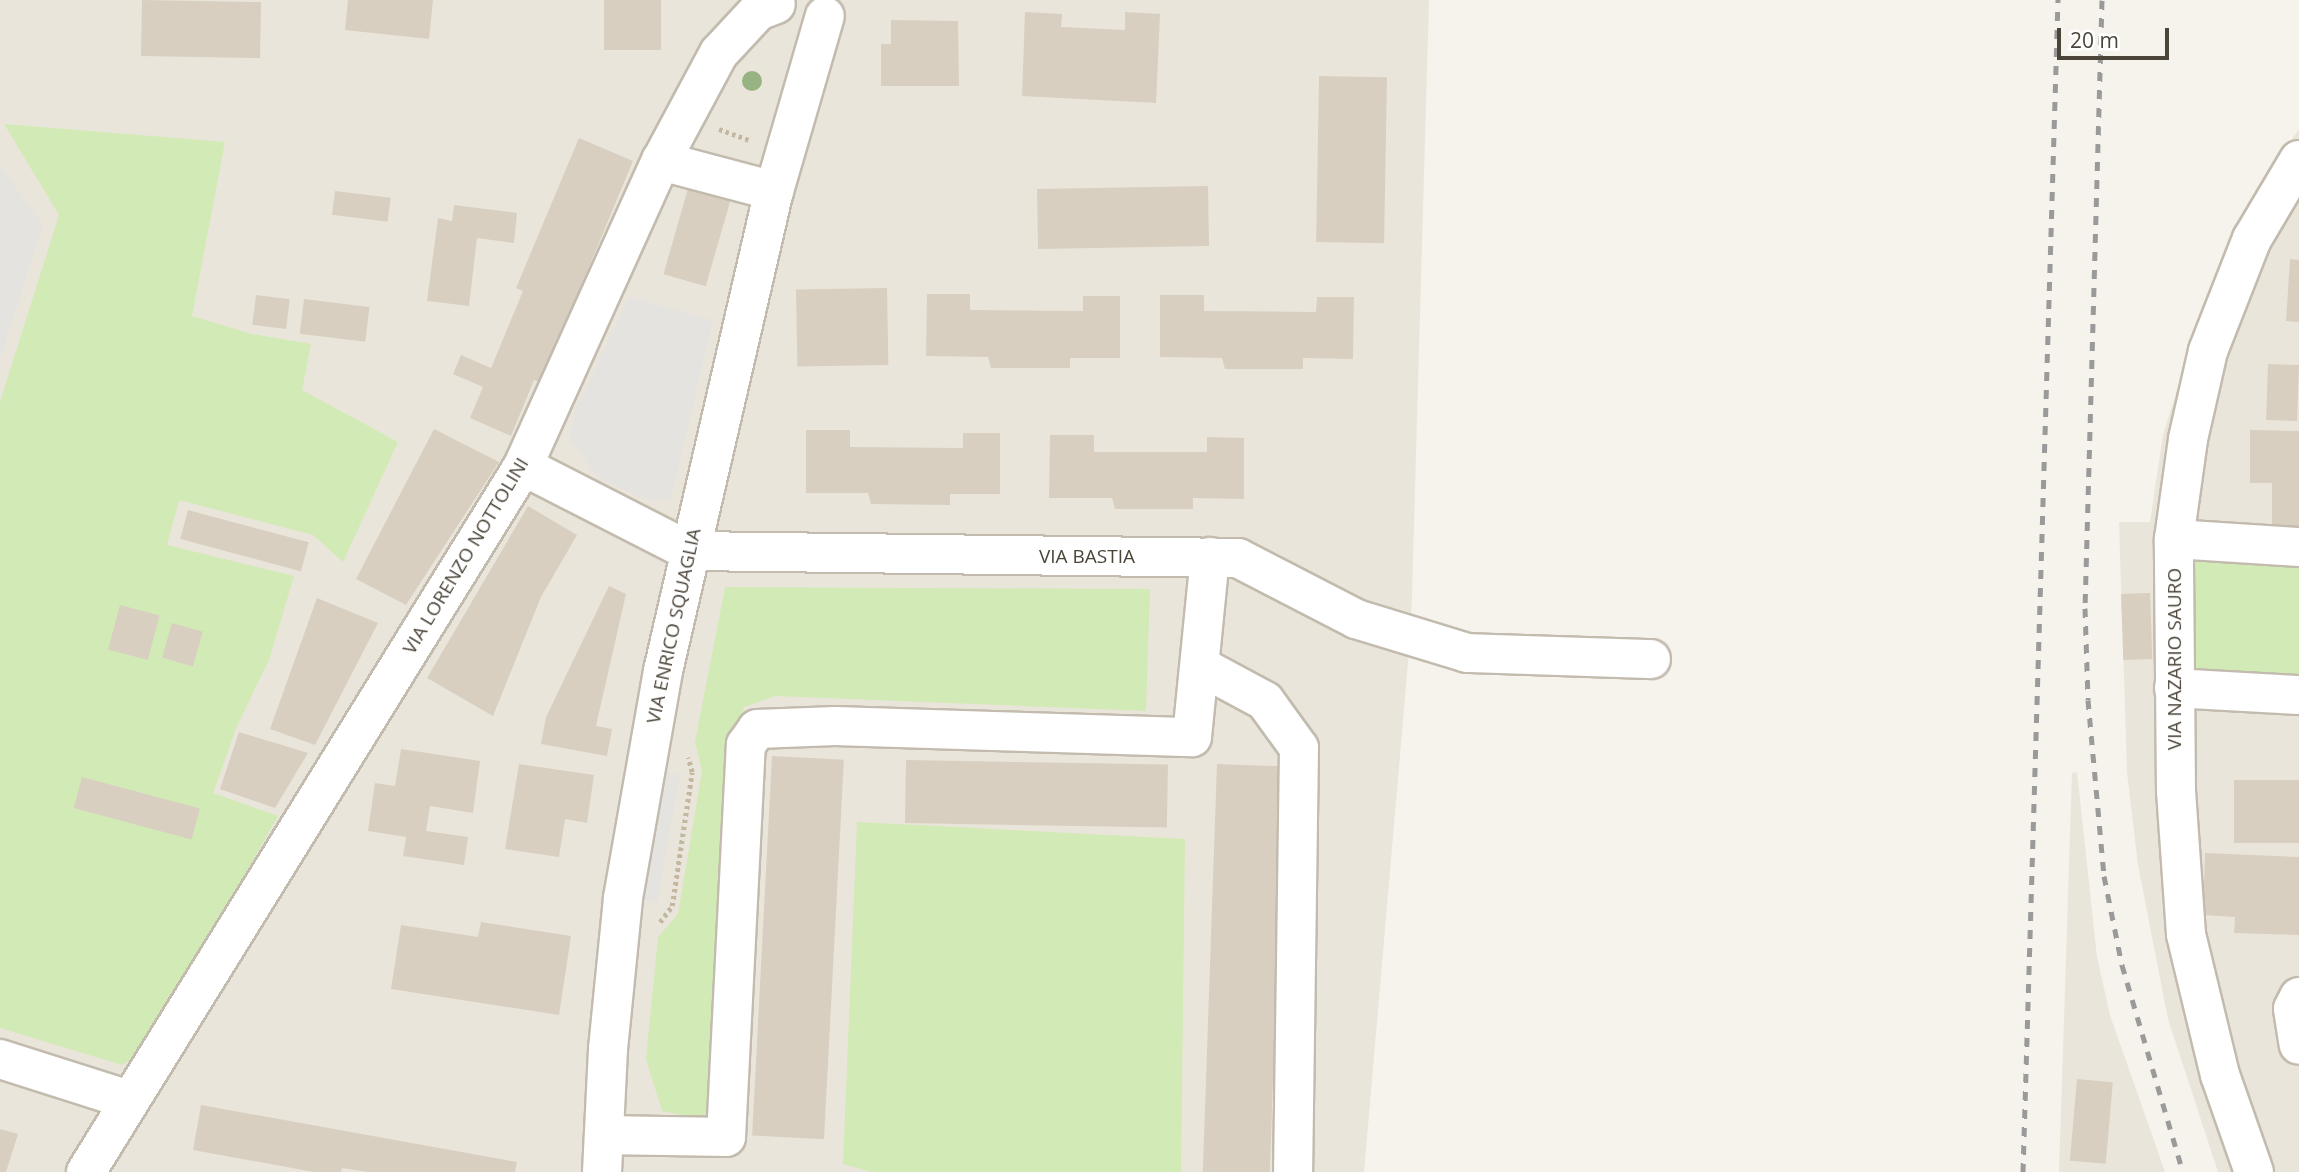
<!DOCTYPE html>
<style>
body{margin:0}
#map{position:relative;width:2299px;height:1172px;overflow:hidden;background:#f6f3ec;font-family:"Open Sans",sans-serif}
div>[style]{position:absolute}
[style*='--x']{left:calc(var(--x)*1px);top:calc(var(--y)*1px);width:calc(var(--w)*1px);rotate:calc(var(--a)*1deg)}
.residential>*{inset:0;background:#eae5da}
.green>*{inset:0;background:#d2eab5}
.parking>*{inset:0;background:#e5e3e0;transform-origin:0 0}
.building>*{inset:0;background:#d8cfc1;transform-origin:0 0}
.path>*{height:4.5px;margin-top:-2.25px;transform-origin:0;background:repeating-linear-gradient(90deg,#c4b79f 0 3.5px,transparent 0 7px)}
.roads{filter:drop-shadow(2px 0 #c2bbae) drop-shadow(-2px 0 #c2bbae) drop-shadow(0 2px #c2bbae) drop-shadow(0 -2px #c2bbae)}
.minor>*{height:38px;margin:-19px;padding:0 19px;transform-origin:19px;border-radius:19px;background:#fff}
.rail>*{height:5px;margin-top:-2.5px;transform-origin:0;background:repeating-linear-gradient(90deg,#9a9a9a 0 9px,transparent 0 18px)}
.trees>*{width:20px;height:20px;margin:-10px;border-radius:50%;background:#97b381}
span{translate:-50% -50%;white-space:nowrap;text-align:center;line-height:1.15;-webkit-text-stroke:7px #fff;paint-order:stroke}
.street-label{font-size:19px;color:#4b4439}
.scale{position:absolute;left:2057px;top:28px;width:112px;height:32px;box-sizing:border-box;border:4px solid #4b4439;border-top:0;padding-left:9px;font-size:21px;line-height:24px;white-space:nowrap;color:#4b4439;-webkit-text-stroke:5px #fff;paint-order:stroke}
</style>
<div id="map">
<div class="residential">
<div style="clip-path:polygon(0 0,1429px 0,1411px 628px,1364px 1172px,0 1172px)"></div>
<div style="clip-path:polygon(2299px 129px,2299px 1172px,2218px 1172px,2168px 1019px,2138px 865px,2127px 772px,2119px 522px,2150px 522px,2163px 435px,2206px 297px,2250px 200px)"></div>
<div style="clip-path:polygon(2077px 772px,2097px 957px,2110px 1015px,2165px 1172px,2059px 1172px,2072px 773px)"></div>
</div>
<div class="green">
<div style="clip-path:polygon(4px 124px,225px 142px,192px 316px,252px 334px,311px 344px,302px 390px,398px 442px,343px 562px,313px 535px,179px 500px,167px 545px,294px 576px,269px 660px,237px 726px,213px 793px,278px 816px,143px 1053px,122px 1065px,0 1028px,0 402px,59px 215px)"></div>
<div style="clip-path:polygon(2180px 561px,2299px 566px,2299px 684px,2199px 677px,2188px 665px)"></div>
<div style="clip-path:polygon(725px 587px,1150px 589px,1146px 711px,775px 696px,744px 707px,736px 736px,713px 1121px,662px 1111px,646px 1059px,658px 937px,678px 914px,702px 771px,695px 742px)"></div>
<div style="clip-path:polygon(857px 822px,1185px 839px,1181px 1172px,871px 1172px,843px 1164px)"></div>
</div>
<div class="parking">
<div style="clip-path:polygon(0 165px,43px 225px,0 359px)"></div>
<div style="clip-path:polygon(629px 297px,713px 320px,671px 498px,651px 502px,599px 479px,570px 440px,575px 410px)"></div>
<div style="left:663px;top:772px;width:17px;height:130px;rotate:10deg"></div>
</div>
<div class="building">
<div style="left:142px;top:0;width:119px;height:56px;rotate:1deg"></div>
<div style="clip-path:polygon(348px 0,433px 0,429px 39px,345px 30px)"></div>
<div style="left:604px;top:0;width:57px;height:50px"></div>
<div style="clip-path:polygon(1025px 12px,1062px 14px,1061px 27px,1125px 30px,1125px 12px,1160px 14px,1156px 103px,1022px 96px)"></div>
<div style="clip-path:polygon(891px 20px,958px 21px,959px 86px,881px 86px,881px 44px,891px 44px)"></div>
<div style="left:1319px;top:76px;width:68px;height:166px;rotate:1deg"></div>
<div style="clip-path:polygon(579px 138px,633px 161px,541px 382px,534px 380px,511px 436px,470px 418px,483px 387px,453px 374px,461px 355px,491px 368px,523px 291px,516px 288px)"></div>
<div style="left:691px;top:178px;width:44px;height:100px;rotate:16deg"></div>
<div style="left:1208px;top:186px;width:60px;height:171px;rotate:89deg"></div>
<div style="left:335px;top:191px;width:56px;height:24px;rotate:7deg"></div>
<div style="clip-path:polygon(454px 205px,517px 213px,514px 243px,477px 238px,469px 306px,427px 301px,438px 218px,452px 221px)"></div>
<div style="clip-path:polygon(2290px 259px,2299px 260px,2299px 322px,2286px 321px)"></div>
<div style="left:887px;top:288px;width:77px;height:91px;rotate:89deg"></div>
<div style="clip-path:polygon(927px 294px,970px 294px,970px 310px,1083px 311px,1083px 296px,1120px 296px,1120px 358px,1070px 358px,1070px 368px,991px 368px,988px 357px,926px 356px)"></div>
<div style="left:256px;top:295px;width:34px;height:30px;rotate:7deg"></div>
<div style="clip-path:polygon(1160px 295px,1204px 295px,1204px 311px,1316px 312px,1317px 297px,1354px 297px,1353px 359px,1303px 358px,1303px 369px,1225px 369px,1222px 358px,1160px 357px)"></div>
<div style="left:304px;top:299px;width:66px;height:35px;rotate:7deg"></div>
<div style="left:2268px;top:364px;width:31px;height:56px;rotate:2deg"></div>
<div style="clip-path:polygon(434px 429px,499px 462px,406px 605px,356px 579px)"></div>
<div style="clip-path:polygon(806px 430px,850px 430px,850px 447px,963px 448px,963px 433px,1000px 433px,1000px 494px,950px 494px,950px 505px,871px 504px,868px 493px,806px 493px)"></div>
<div style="clip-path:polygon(2250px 430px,2299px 431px,2299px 531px,2272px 531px,2272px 483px,2250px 483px)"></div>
<div style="clip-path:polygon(1050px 435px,1094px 435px,1094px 452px,1207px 452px,1207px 437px,1244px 438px,1244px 499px,1193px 498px,1193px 509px,1115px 509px,1112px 498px,1049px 498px)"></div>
<div style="clip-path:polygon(528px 506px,577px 535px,541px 597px,493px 716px,427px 678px)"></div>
<div style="left:188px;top:510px;width:125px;height:30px;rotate:15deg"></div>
<div style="clip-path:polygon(609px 586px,626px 594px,596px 726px,612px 729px,607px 756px,541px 744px,546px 717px)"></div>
<div style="left:2150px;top:593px;width:66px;height:29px;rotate:88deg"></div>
<div style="clip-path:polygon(317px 598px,378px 623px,315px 745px,270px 729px)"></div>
<div style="left:120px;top:605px;width:41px;height:46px;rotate:15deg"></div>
<div style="left:172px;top:623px;width:32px;height:36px;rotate:16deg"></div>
<div style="clip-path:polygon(239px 732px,308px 753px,275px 808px,220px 789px)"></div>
<div style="clip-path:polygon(401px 749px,480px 761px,473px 813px,430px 806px,426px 831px,468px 837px,464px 865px,403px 856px,406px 837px,368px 831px,375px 783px,395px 786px)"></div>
<div style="left:772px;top:756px;width:72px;height:380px;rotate:3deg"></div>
<div style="left:906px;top:760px;width:262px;height:63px;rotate:1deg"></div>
<div style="clip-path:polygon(519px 764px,594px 775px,587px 823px,565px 819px,559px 857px,505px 849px)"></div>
<div style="left:1217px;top:764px;width:67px;height:408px;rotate:2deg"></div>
<div style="left:82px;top:777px;width:122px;height:32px;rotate:15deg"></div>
<div style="left:2299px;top:780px;width:63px;height:65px;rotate:90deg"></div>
<div style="clip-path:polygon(2205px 853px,2299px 857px,2299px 935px,2234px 933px,2235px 917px,2203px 915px)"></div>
<div style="clip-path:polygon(481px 922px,571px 936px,559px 1015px,391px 989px,401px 925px,478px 937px)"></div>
<div style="left:2077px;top:1079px;width:36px;height:82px;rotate:5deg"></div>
<div style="clip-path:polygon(201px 1105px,517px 1162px,515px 1172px,368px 1172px,342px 1168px,341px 1172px,314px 1172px,193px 1150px)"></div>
<div style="clip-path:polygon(0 1129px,18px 1134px,6px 1172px,0 1172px)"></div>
</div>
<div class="path">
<div style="--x:719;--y:129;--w:33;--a:20"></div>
<div style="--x:660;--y:922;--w:20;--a:-53"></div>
<div style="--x:672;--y:906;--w:135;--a:-81.5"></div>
<div style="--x:692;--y:772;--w:15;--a:-106"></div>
</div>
<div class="roads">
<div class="minor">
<div style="--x:661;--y:161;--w:117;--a:14.9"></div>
<div style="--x:523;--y:466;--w:186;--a:27.1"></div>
<div style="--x:689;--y:551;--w:549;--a:0.73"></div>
<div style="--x:1238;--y:558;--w:133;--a:27.3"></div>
<div style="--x:1356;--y:619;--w:116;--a:17"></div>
<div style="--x:1467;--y:653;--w:184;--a:1.9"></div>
<div style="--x:2174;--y:539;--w:125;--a:3.7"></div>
<div style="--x:1200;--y:666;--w:74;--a:28.3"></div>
<div style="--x:1265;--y:701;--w:58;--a:54.1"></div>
<div style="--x:1299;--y:748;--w:424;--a:90.8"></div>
<div style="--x:2174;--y:688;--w:125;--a:3.2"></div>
<div style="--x:2299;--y:997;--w:13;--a:117"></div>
<div style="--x:2293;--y:1009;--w:36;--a:81"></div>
<div style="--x:0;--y:1059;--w:135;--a:17.6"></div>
<div style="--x:604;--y:1135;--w:122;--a:0.9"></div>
<div style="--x:726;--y:1137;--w:393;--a:-87.1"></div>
<div style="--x:746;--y:745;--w:19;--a:-55"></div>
<div style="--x:757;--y:729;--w:78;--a:-2.2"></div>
<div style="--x:835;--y:726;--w:357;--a:1.8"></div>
<div style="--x:1192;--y:737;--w:181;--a:-84.3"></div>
<div style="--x:86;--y:1172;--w:830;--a:-58.24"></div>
<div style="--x:523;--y:466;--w:335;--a:-65.7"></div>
<div style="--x:661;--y:161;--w:123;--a:-61.8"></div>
<div style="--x:719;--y:53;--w:57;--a:-47.1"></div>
<div style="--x:758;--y:11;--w:19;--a:-21"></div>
<div style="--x:602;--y:1172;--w:123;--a:-87.2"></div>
<div style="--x:608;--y:1049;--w:152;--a:-84.3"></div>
<div style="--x:623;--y:898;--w:230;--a:-80"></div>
<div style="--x:663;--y:671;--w:493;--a:-77"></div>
<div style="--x:774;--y:191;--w:182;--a:-73.8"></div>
<div style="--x:2254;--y:1172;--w:103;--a:-109.3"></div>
<div style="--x:2220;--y:1075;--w:145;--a:-103.6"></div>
<div style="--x:2186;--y:934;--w:142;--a:-94"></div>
<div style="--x:2176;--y:792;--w:253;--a:-90.5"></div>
<div style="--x:2174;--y:539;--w:101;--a:-82"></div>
<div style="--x:2188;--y:439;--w:90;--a:-77.2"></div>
<div style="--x:2208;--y:351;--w:120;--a:-68.6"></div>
<div style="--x:2252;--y:239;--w:92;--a:-59.3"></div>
</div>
</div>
<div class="rail">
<div style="--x:2102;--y:0;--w:608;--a:91.6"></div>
<div style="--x:2085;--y:608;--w:92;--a:88.1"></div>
<div style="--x:2088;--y:700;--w:177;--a:84.8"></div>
<div style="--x:2104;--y:876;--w:91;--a:78.6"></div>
<div style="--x:2122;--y:965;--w:216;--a:73.6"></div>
<div style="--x:2023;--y:1172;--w:1173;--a:-88.29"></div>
</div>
<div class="trees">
<div style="left:752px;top:81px"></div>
</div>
<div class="street-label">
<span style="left:466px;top:556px;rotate:-59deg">VIA LORENZO NOTTOLINI</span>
<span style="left:1087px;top:557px">VIA BASTIA</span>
<span style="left:674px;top:626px;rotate:-78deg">VIA ENRICO SQUAGLIA</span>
<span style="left:2175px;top:659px;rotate:-90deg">VIA NAZARIO SAURO</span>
</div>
<div class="scale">20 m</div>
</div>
